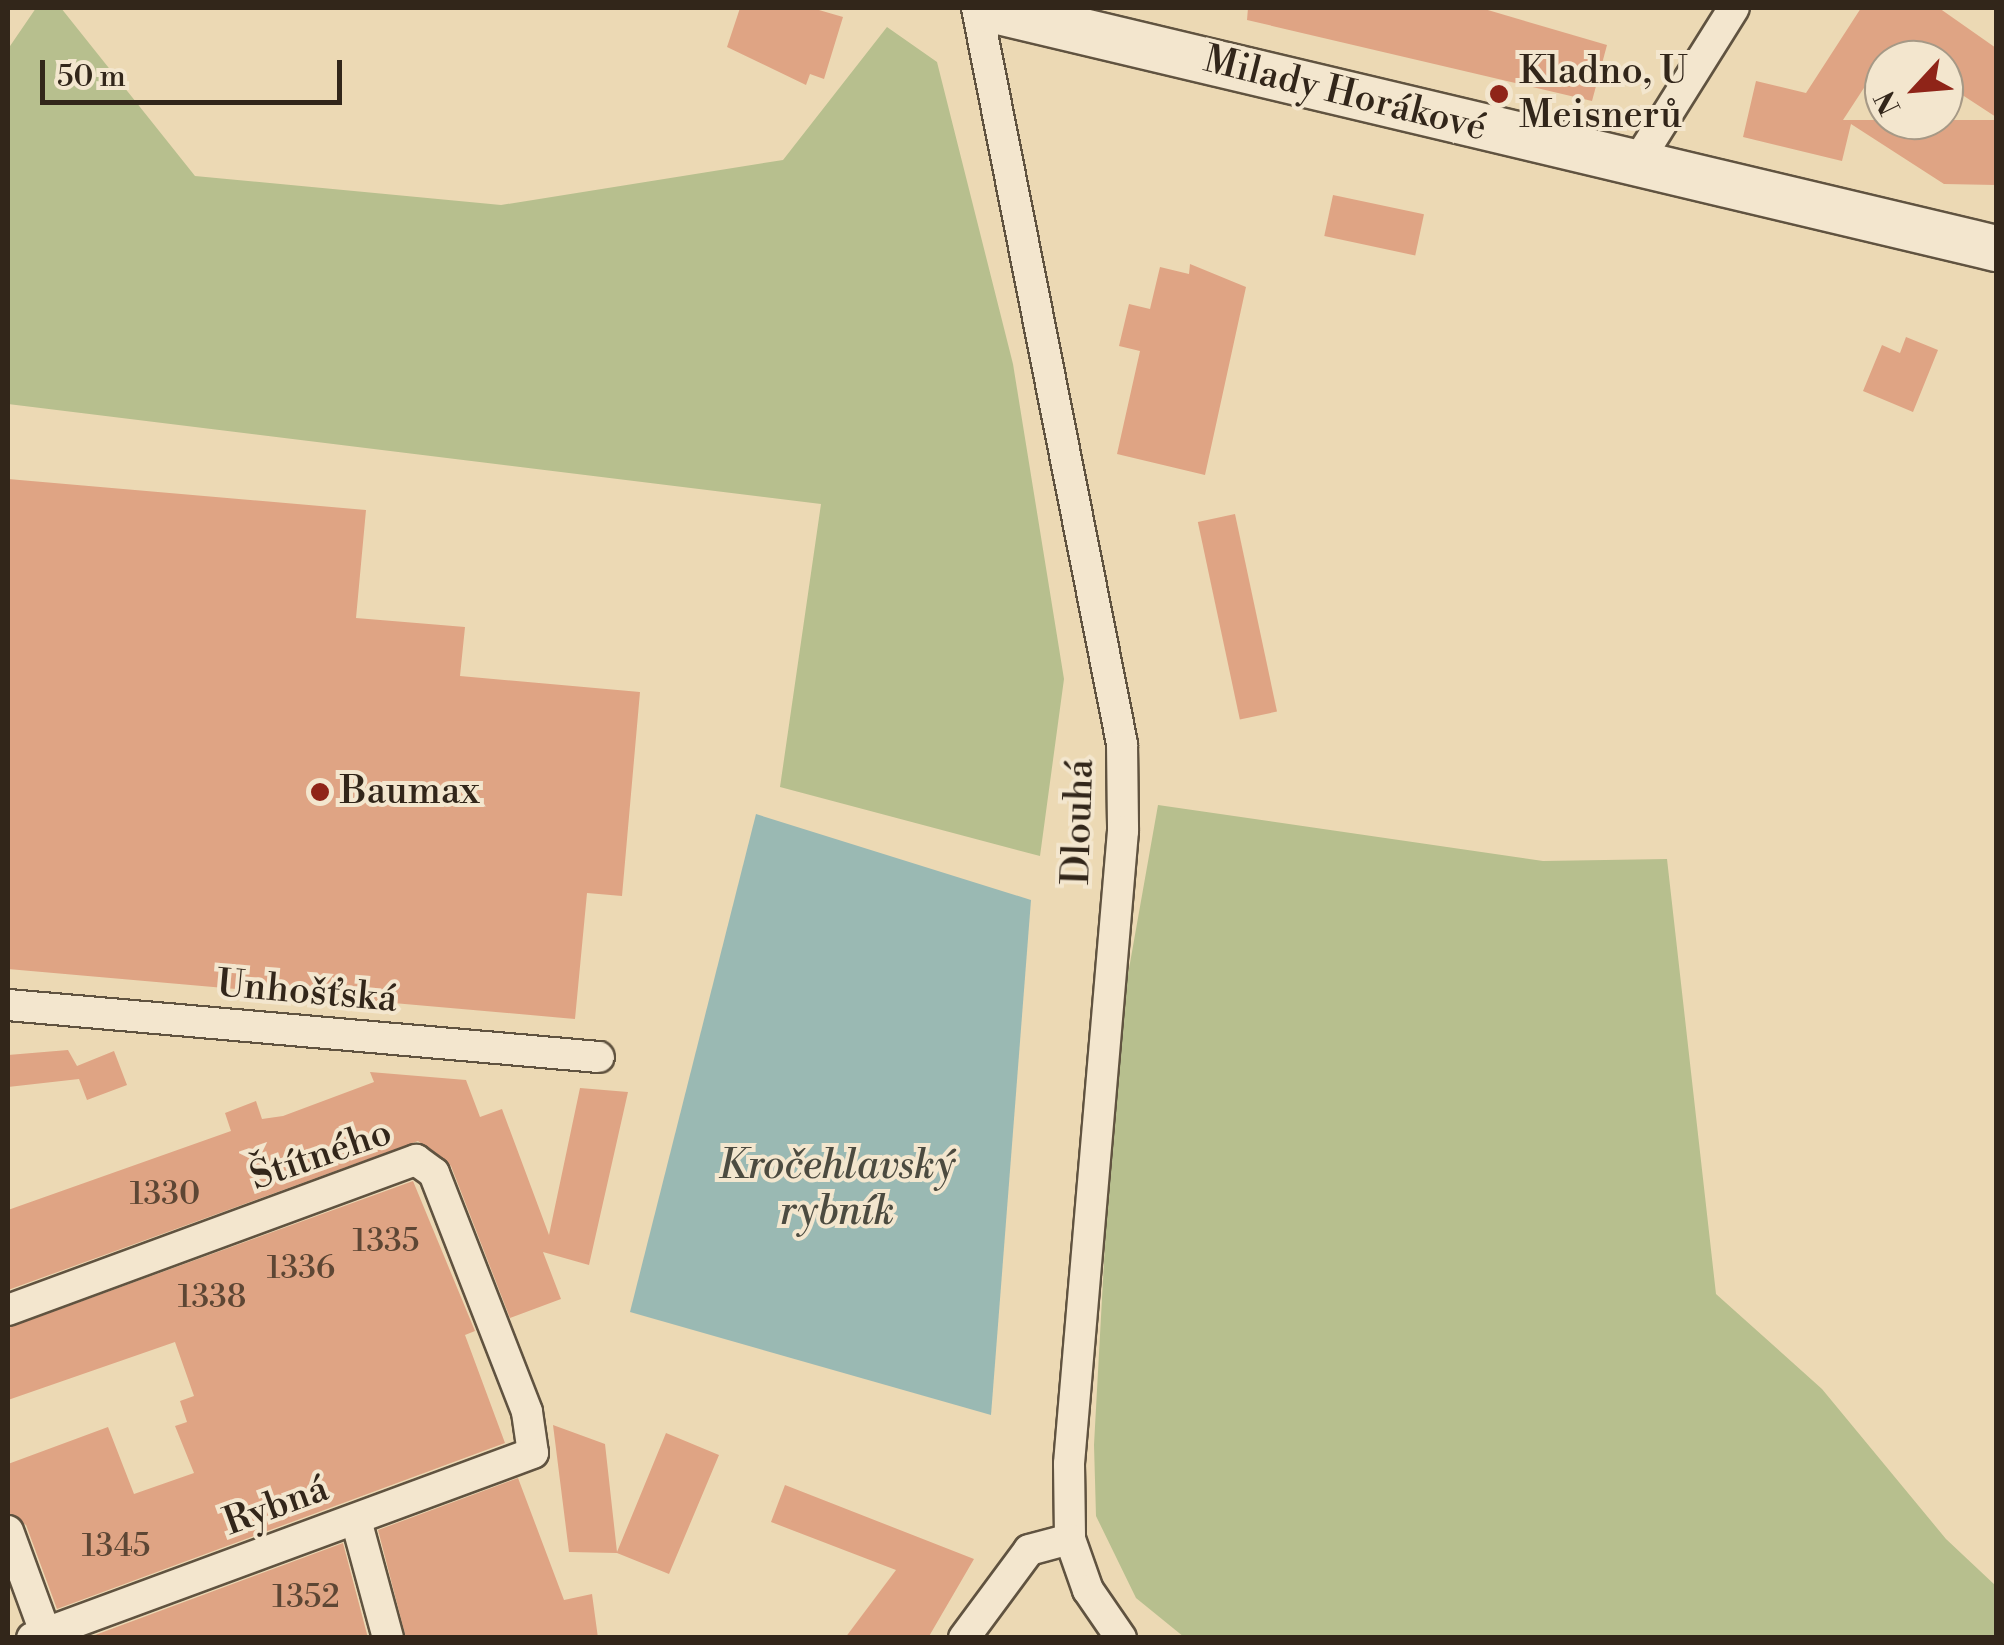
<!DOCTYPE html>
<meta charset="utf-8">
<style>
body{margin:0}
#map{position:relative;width:2004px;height:1645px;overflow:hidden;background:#ecd9b4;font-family:"Libre Bodoni",serif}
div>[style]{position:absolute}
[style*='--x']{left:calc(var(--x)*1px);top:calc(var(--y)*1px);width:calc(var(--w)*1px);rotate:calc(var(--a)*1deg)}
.green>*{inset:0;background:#b7bf8e}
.water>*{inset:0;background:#9ab9b3}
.building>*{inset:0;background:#dfa484;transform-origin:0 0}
.roads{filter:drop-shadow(2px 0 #605340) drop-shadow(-2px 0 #605340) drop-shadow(0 2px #605340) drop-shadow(0 -2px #605340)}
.street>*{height:30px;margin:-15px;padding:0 15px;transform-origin:15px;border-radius:15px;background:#f3e6ce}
.secondary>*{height:45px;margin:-22.5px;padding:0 22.5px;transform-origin:22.5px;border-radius:22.5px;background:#f3e6ce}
.dots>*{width:28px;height:28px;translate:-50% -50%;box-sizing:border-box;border:5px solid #f3e6ce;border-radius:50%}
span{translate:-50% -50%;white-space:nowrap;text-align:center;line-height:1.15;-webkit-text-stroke:8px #f3e6ce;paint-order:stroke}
.number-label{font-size:32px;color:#5d4634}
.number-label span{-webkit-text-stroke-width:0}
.poi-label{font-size:38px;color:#32261a}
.left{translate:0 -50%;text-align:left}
.street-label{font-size:38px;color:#32261a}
.water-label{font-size:40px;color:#4c4b40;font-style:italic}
.frame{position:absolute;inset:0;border:10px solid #32261a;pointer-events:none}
.north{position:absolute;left:1864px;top:40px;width:100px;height:100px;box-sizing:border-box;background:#f3e6ce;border:2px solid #a69986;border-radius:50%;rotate:244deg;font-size:28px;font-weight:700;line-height:40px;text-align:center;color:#32261a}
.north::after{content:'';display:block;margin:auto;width:35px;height:45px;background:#8f2418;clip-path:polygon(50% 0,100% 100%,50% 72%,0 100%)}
.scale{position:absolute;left:40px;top:60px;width:302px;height:45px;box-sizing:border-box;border:5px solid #32261a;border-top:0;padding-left:12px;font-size:30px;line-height:35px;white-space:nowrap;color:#32261a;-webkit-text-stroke:8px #f3e6ce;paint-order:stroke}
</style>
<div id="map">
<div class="green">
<div style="clip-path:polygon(36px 8px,61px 8px,195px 176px,501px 205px,783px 160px,887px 27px,937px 62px,1013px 364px,1064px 679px,1040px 856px,780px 787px,821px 504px,8px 404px,8px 49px)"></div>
<div style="clip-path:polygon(1158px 805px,1543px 861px,1667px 859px,1716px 1294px,1822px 1389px,1946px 1539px,1996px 1586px,1996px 1637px,1184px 1637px,1136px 1598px,1096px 1516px,1094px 1445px,1116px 1042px)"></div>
</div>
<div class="water">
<div style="clip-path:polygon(756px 814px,1031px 900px,991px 1415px,630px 1312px)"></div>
</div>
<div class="building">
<div style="clip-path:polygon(740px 8px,812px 8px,843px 17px,824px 79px,810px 74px,806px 85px,727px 47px)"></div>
<div style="clip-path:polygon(1248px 8px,1481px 8px,1607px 45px,1592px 101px,1247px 20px)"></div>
<div style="clip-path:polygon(1861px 8px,1939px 8px,1996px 48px,1996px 117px,1944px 83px,1944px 60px,1909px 60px,1890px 48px,1843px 120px,1996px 120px,1996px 185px,1944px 184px,1851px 124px,1842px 161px,1743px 137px,1756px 81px,1806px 93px)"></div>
<div style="left:1333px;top:195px;width:93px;height:42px;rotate:12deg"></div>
<div style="clip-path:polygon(1190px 264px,1246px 287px,1205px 475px,1117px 454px,1140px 351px,1119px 346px,1129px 304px,1150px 309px,1160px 267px,1189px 274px)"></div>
<div style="clip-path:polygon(1906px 337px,1938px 350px,1913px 412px,1863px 391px,1882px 345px,1900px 353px)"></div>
<div style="clip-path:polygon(8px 479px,366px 510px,356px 618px,465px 627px,460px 676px,640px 692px,622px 896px,587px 893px,575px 1019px,8px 969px)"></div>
<div style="left:1235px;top:514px;width:202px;height:38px;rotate:78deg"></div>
<div style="clip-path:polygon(68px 1050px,77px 1066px,114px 1051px,127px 1085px,87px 1100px,79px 1079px,8px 1087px,8px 1055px)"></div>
<div style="clip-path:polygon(370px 1072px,466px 1080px,480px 1117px,502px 1109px,549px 1235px,580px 1088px,628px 1092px,589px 1265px,543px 1252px,561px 1299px,510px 1318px,451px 1166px,418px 1141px,8px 1290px,8px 1210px,231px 1131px,225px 1113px,256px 1101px,262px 1119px,283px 1116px,374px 1082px)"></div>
<div style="clip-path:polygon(413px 1181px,475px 1331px,465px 1335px,505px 1443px,57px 1609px,26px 1525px,8px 1513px,8px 1464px,108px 1427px,134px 1494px,194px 1473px,175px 1426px,187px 1422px,180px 1401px,194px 1396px,175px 1342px,8px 1400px,8px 1328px)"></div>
<div style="clip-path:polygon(553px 1425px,605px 1444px,617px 1552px,666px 1433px,719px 1455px,669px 1574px,617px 1553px,569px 1552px)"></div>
<div style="clip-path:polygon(518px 1478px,564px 1600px,592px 1594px,598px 1638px,406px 1638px,378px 1530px)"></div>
<div style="clip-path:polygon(785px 1485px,974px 1559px,928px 1638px,845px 1638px,896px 1570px,771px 1522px)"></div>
<div style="clip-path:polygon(343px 1543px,368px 1638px,87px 1638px)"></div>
</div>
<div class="roads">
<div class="street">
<div style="--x:977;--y:8;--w:750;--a:78.85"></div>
<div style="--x:1122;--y:744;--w:87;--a:89.3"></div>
<div style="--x:1123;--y:831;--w:635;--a:94.88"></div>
<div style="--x:1069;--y:1464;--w:75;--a:89.2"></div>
<div style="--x:1070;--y:1539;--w:54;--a:70.6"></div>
<div style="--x:1088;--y:1590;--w:58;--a:55.5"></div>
<div style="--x:1636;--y:164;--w:184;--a:-57.9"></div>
<div style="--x:8;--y:1005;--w:593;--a:5.03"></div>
<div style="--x:8;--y:1310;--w:435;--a:-20.2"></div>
<div style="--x:416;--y:1160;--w:22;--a:36"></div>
<div style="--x:434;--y:1173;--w:256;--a:68.7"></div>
<div style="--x:527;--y:1412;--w:41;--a:81.7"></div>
<div style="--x:533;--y:1453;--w:534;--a:159.73"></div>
<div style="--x:356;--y:1520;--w:122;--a:74.8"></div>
<div style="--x:8;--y:1531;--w:108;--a:69.9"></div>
<div style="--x:964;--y:1638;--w:109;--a:-53.5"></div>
<div style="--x:1029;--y:1550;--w:42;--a:-15"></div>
</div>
<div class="secondary">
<div style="--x:986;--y:8;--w:1038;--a:13.37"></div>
</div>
</div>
<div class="dots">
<div style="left:1499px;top:94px;background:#8f2418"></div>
<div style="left:320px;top:792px;background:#8f2418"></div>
</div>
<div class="number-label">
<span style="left:165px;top:1194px">1330</span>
<span style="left:386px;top:1241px">1335</span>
<span style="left:301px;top:1268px">1336</span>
<span style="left:212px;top:1297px">1338</span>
<span style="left:116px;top:1546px">1345</span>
<span style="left:306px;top:1597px">1352</span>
</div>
<div class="poi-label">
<span class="left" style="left:1519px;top:94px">Kladno, U<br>Meisnerů</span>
<span class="left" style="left:340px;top:792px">Baumax</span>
</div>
<div class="street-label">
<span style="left:1345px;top:94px;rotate:14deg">Milady Horákové</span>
<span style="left:1079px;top:822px;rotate:-88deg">Dlouhá</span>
<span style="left:307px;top:992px;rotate:5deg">Unhošťská</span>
<span style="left:321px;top:1155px;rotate:-19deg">Štítného</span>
<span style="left:276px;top:1506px;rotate:-20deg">Rybná</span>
</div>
<div class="water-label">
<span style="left:837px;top:1189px">Kročehlavský<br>rybník</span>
</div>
<div class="frame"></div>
<div class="north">N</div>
<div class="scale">50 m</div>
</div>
